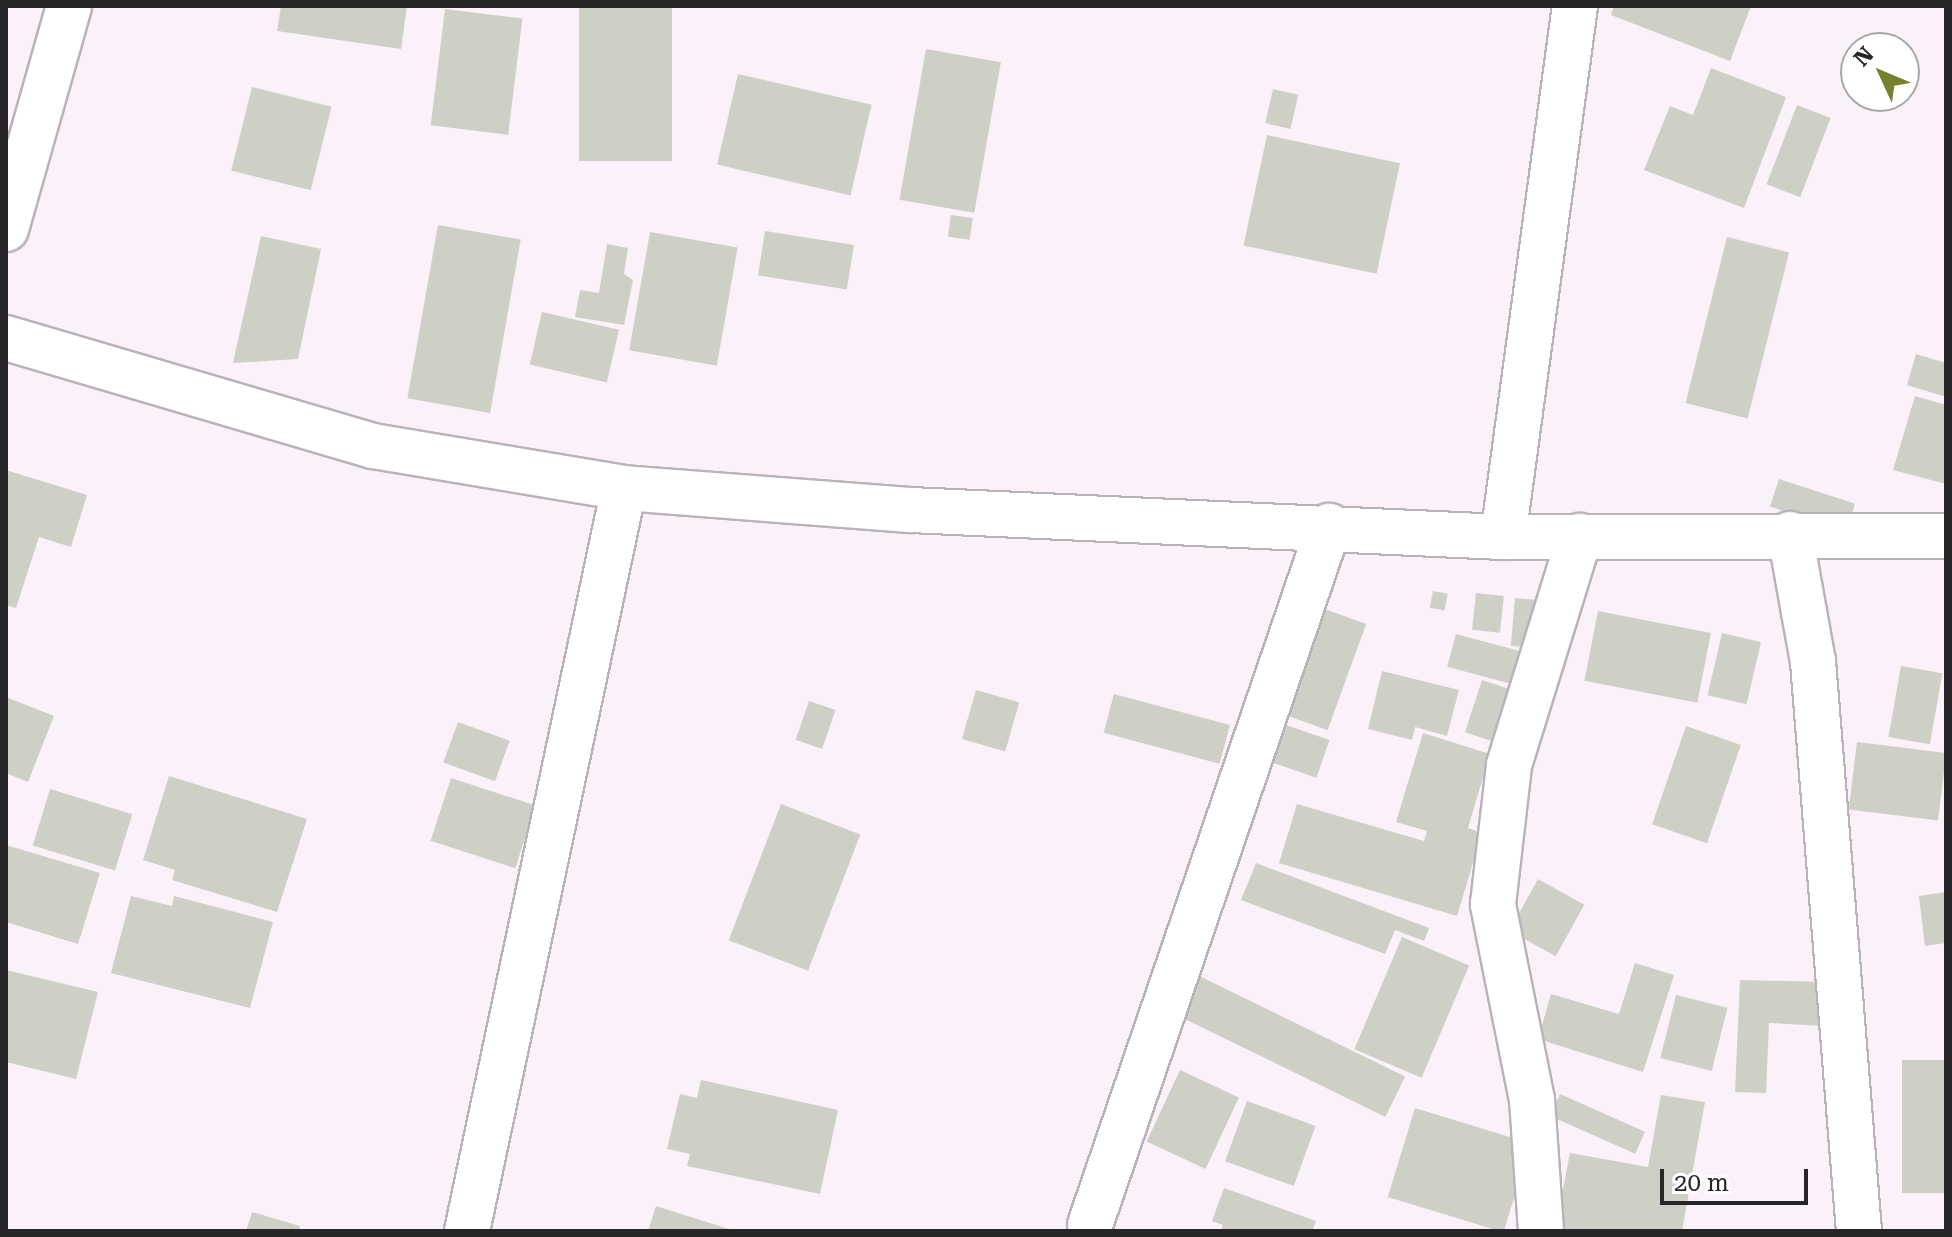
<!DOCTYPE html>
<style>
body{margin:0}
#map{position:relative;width:1952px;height:1237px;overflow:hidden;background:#faf1f9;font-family:"Roboto Serif",serif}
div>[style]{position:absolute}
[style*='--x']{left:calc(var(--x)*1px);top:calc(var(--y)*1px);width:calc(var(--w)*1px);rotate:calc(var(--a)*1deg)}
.building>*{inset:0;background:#ced0c6;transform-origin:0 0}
.roads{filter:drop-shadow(2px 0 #bab2b9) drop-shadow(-2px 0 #bab2b9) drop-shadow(0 2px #bab2b9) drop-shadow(0 -2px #bab2b9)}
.street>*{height:44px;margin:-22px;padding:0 22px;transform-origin:22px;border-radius:22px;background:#fff}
.secondary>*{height:44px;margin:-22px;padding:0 22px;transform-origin:22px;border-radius:22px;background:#fff}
span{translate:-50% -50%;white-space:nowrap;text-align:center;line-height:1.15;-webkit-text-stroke:7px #fff;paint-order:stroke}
.frame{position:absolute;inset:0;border:8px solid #282528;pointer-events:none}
.north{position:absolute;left:1840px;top:32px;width:80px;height:80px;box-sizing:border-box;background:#fff;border:2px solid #a9a8a9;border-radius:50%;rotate:314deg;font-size:22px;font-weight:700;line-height:32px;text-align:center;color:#282528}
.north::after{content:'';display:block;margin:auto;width:28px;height:36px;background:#77802b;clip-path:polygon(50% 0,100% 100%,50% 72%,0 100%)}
.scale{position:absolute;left:1660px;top:1169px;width:148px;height:36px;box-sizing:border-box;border:4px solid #282528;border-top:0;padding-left:10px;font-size:24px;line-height:28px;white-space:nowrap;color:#282528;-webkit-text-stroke:6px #fff;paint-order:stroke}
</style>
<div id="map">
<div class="building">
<div style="clip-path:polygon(281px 6px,407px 6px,401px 49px,277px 31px)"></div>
<div style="left:579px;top:6px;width:93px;height:155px"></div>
<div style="clip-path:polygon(1614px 6px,1751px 6px,1730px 61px,1611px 15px)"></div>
<div style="left:445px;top:9px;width:78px;height:117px;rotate:7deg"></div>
<div style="left:926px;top:49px;width:76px;height:153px;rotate:10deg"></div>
<div style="clip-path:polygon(1711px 68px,1786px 97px,1744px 208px,1644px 170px,1670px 106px,1693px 115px)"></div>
<div style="left:738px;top:74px;width:137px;height:93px;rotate:13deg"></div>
<div style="left:252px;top:87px;width:82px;height:86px;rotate:14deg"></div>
<div style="left:1273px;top:89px;width:26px;height:35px;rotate:13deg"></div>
<div style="left:1797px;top:105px;width:36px;height:85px;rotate:21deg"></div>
<div style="left:1267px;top:135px;width:136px;height:113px;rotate:12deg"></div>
<div style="left:951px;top:215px;width:22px;height:22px;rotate:8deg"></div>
<div style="left:438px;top:225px;width:84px;height:176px;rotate:10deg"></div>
<div style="left:765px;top:231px;width:90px;height:45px;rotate:9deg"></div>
<div style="left:650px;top:232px;width:89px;height:120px;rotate:10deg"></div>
<div style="clip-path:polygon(261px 236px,321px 249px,298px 359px,233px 363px)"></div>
<div style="left:1727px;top:237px;width:64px;height:171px;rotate:14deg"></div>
<div style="clip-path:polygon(607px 244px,628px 248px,624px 274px,633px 280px,624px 325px,575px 317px,580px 290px,599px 293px)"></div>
<div style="left:542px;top:312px;width:79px;height:54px;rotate:13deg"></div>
<div style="clip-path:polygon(1916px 354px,1946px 363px,1946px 397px,1907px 385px)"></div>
<div style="clip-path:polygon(1915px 396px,1946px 405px,1946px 484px,1893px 470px)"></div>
<div style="clip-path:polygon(6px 470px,87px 495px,71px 547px,39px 537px,16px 608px,6px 605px)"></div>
<div style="left:1779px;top:479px;width:80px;height:29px;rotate:18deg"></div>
<div style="left:1433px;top:591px;width:15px;height:17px;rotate:11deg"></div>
<div style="left:1476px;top:593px;width:28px;height:37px;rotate:6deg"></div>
<div style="left:1515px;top:598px;width:25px;height:48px;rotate:5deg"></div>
<div style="left:1322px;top:608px;width:47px;height:113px;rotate:20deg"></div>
<div style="left:1598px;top:611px;width:115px;height:71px;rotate:11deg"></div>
<div style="left:1722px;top:633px;width:40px;height:64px;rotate:13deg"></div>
<div style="left:1456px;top:634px;width:81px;height:34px;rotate:15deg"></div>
<div style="left:1901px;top:666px;width:42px;height:72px;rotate:10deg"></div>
<div style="clip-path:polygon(1382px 671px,1459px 690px,1447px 736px,1415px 727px,1412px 740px,1368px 729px)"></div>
<div style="left:1482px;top:680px;width:41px;height:55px;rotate:18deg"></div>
<div style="left:976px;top:690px;width:45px;height:51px;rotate:16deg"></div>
<div style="left:1114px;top:694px;width:120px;height:40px;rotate:15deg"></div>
<div style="clip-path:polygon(6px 697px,54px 716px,28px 782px,6px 773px)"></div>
<div style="left:809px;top:701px;width:28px;height:41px;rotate:19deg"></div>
<div style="left:458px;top:722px;width:55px;height:43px;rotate:20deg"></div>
<div style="left:1286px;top:725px;width:46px;height:40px;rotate:19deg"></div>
<div style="left:1686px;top:726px;width:58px;height:104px;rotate:19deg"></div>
<div style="clip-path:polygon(1423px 733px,1490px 754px,1468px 828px,1482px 833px,1457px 916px,1279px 863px,1297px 804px,1424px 841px,1427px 831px,1396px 822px)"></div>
<div style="left:1857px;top:742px;width:90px;height:68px;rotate:7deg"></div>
<div style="clip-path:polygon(169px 776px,307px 819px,277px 912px,172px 880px,175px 870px,143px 860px)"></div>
<div style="left:451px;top:778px;width:89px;height:66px;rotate:18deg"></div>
<div style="left:50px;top:789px;width:86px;height:59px;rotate:17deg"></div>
<div style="left:781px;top:804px;width:85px;height:146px;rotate:21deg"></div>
<div style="clip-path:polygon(6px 845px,100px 873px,78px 944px,6px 922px)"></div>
<div style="clip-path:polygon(1256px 863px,1429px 928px,1424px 941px,1395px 930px,1385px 954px,1241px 900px)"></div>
<div style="left:1538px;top:879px;width:53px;height:59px;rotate:29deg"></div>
<div style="clip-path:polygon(1946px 892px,1946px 943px,1925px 946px,1919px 896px)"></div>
<div style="clip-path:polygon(131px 896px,172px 906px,174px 896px,273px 922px,250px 1008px,111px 973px)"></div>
<div style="left:1402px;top:937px;width:73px;height:122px;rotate:23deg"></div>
<div style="clip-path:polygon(1635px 963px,1674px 975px,1643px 1072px,1538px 1039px,1551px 994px,1619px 1014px)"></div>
<div style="clip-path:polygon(6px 970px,98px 992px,76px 1079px,6px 1062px)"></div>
<div style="left:1193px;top:973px;width:236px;height:45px;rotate:26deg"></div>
<div style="clip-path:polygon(1740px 980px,1827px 982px,1824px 1026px,1769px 1023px,1766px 1093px,1735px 1092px)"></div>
<div style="left:1676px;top:995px;width:53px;height:65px;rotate:14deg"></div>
<div style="left:1902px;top:1060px;width:44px;height:133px"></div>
<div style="left:1180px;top:1070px;width:65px;height:79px;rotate:25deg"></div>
<div style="clip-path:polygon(701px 1080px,838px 1110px,820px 1194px,687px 1166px,690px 1154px,667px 1149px,680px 1094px,697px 1098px)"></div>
<div style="left:1560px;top:1094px;width:93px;height:24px;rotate:24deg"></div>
<div style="clip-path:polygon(1661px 1095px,1705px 1102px,1682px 1231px,1555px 1231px,1570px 1153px,1648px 1167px)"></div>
<div style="left:1247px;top:1101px;width:73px;height:64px;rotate:20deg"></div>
<div style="left:1415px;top:1108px;width:121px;height:93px;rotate:17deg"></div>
<div style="clip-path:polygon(1224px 1188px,1316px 1221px,1312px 1231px,1221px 1231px,1223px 1225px,1212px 1221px)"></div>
<div style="clip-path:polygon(656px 1206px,732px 1230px,732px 1231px,648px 1231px)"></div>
<div style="clip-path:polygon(252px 1212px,300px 1226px,299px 1231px,246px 1231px)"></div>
</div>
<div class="roads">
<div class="street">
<div style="--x:6;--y:229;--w:232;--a:-74.2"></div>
<div style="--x:1790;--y:534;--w:130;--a:79.8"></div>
<div style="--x:1813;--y:662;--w:571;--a:85.38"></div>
<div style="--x:1503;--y:537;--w:536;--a:-82.28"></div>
<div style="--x:1090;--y:1225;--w:739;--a:-71.12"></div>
<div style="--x:467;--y:1231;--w:759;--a:-78.07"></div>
<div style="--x:1541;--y:1231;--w:131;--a:-93.9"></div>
<div style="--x:1532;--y:1100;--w:200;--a:-101.3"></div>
<div style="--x:1493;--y:904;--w:140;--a:-83.4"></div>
<div style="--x:1509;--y:765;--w:240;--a:-72.8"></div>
</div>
<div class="secondary">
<div style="--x:6;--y:338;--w:383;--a:16.4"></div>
<div style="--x:373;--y:446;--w:254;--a:9.5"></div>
<div style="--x:624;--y:488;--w:287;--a:4.4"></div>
<div style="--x:910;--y:510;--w:594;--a:2.61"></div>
<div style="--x:1503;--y:537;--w:443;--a:-0.1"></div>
</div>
</div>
<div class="frame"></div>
<div class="north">N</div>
<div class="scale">20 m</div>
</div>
